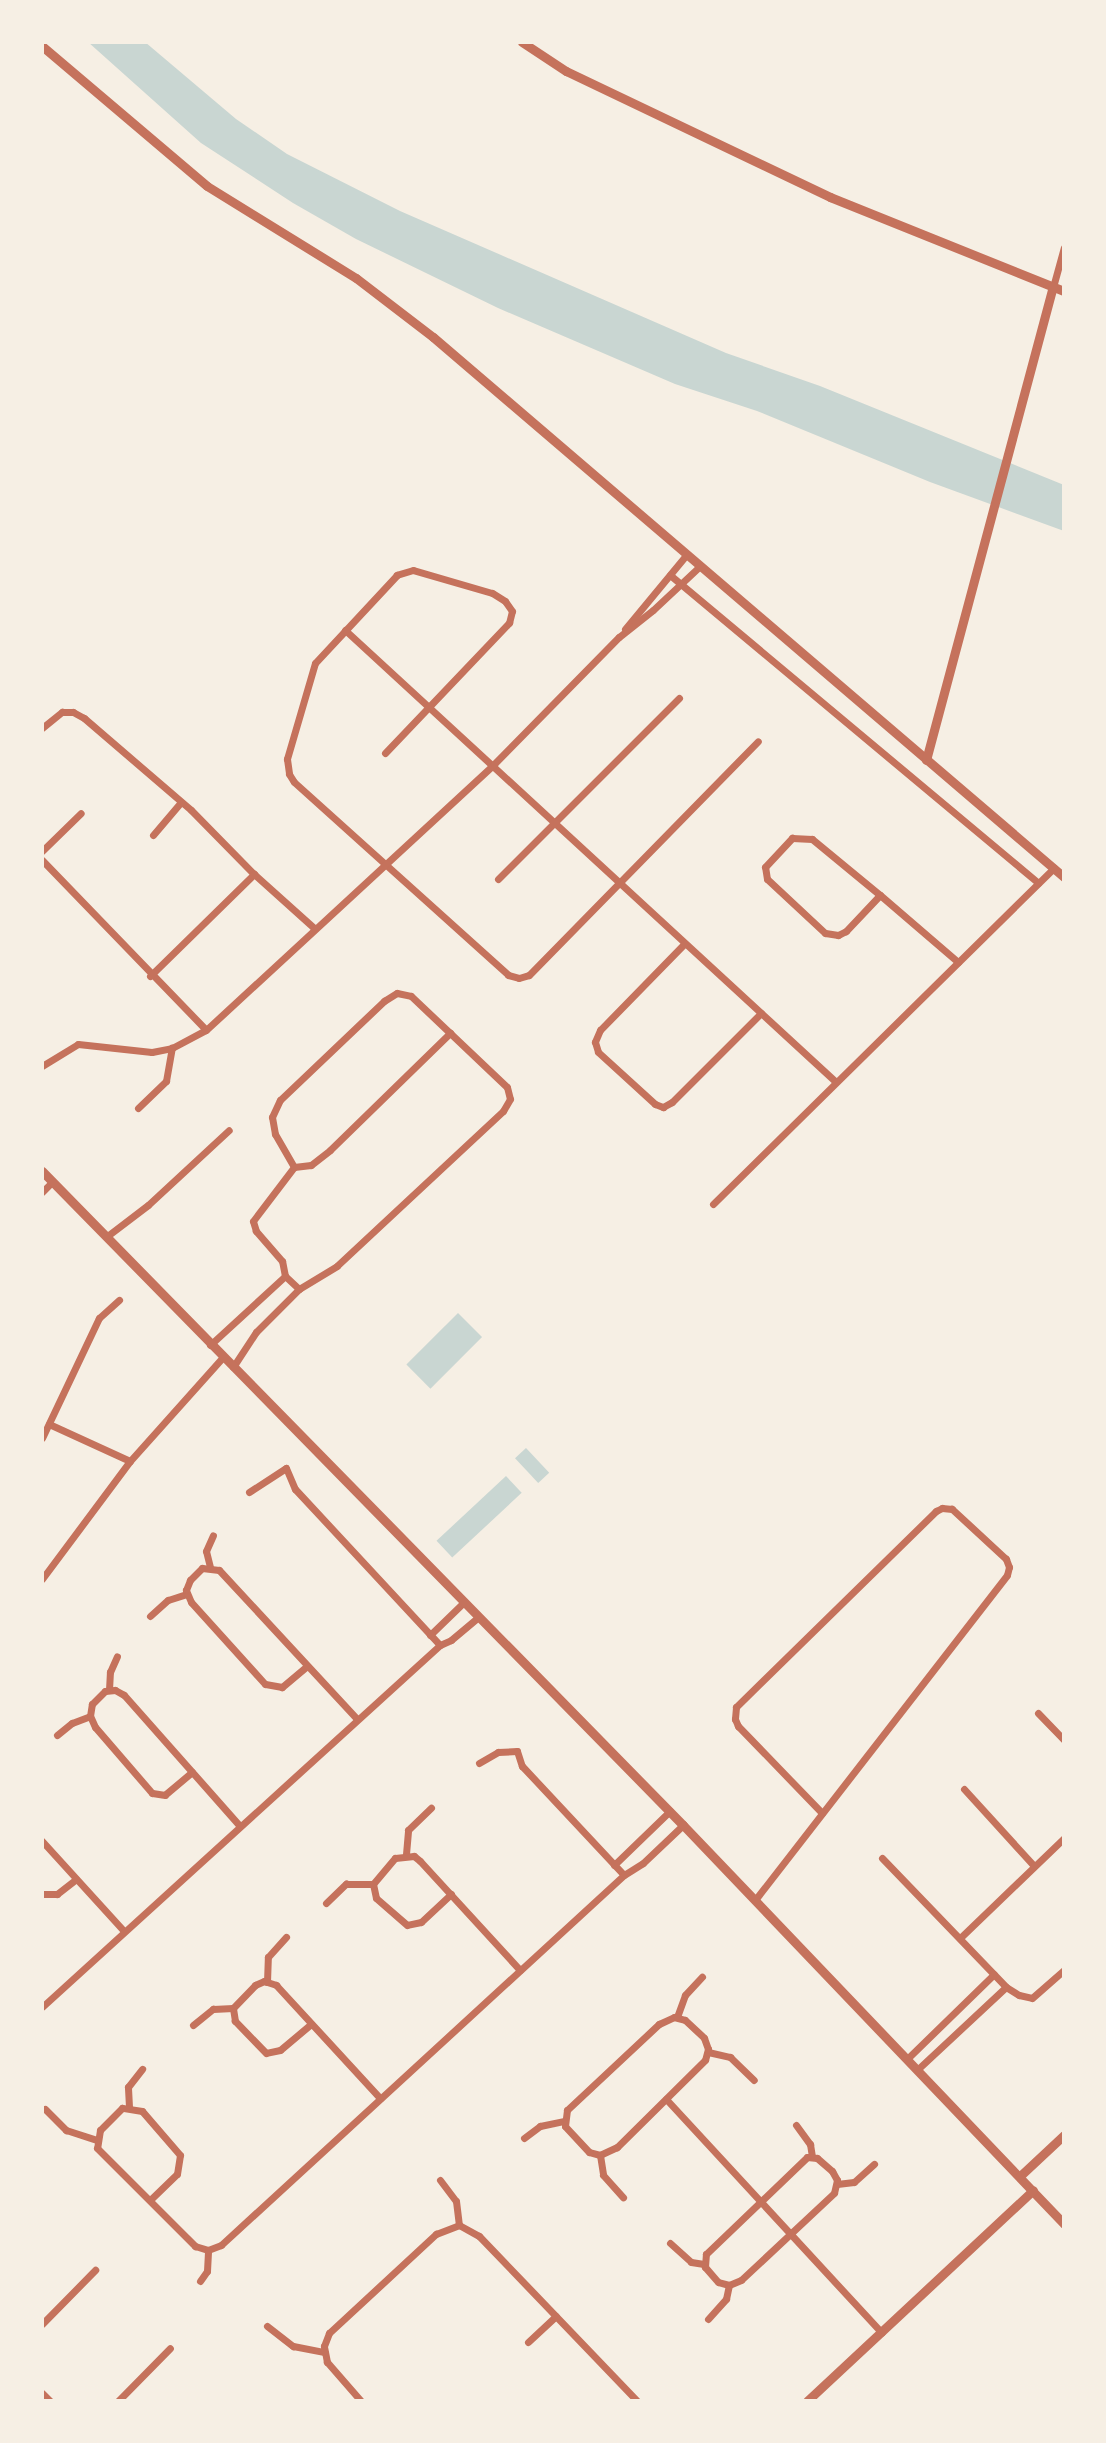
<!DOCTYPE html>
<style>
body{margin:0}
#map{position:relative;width:1106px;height:2443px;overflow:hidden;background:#f6efe4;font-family:Barlow,sans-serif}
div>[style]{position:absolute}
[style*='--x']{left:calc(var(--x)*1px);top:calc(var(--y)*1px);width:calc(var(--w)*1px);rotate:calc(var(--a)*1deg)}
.water>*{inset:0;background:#c9d6d2;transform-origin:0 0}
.minor>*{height:7px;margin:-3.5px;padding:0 3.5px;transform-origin:3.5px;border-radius:3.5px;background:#c5725c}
.tertiary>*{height:9px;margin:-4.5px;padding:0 4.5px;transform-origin:4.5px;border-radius:4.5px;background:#c5725c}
span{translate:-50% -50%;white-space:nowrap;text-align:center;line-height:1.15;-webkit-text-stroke:7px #f6efe4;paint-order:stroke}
.frame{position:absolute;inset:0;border:44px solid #f6efe4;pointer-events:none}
</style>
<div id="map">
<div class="water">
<div style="clip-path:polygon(88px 42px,145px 42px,236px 119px,287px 154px,400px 211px,726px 353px,820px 386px,1064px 485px,1064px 531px,930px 482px,757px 411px,675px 384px,498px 308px,356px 239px,293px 203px,201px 143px)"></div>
<div style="left:458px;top:1313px;width:34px;height:73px;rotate:45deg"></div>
<div style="left:526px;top:1448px;width:34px;height:15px;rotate:47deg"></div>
<div style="left:506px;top:1476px;width:23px;height:95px;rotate:47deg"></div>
</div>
<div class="minor">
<div style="--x:1053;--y:287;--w:41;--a:-74.6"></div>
<div style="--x:670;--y:575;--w:480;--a:39.9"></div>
<div style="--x:625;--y:629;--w:97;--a:-50.4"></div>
<div style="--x:345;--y:630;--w:666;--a:42.63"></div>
<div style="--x:42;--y:728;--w:26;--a:-39"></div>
<div style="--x:62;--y:712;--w:11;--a:0"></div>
<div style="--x:73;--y:712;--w:13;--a:29"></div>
<div style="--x:84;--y:718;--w:141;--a:40.7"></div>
<div style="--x:191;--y:810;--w:90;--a:45.5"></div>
<div style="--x:254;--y:874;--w:81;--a:42"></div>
<div style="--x:385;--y:753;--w:180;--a:-46.4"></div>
<div style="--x:509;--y:623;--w:12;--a:-76"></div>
<div style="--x:512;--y:611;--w:12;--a:-125"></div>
<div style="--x:505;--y:601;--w:15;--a:-148"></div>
<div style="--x:492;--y:593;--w:82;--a:-163.8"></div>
<div style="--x:413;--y:570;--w:17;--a:163"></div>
<div style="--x:397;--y:575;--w:120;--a:133"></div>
<div style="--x:315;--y:663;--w:100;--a:106.3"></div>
<div style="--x:287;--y:759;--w:15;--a:82"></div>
<div style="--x:289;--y:774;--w:9;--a:58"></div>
<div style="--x:294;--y:782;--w:288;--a:42"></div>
<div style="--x:508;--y:975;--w:11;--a:15"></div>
<div style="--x:519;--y:978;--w:10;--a:-17"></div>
<div style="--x:529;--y:975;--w:327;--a:-45.6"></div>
<div style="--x:153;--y:835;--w:43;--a:-49.7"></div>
<div style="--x:42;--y:851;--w:54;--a:-44.3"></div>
<div style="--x:42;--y:860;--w:236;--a:46"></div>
<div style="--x:498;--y:879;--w:256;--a:-45"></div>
<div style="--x:880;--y:895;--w:50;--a:133.4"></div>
<div style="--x:846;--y:931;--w:9;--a:153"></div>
<div style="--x:838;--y:935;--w:13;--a:-171"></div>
<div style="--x:825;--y:933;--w:79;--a:-137"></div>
<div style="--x:767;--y:879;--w:12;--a:-99"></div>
<div style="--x:765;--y:867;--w:40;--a:-47"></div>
<div style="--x:792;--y:838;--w:20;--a:3"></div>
<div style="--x:812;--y:839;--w:88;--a:39.5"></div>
<div style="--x:880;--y:895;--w:103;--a:40.7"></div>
<div style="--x:684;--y:944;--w:120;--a:134.3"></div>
<div style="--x:600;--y:1030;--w:13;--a:113"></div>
<div style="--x:595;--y:1042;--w:10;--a:73"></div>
<div style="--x:598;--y:1052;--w:77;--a:42.4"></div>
<div style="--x:655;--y:1104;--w:9;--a:21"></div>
<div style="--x:663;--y:1107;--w:10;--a:-29"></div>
<div style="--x:672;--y:1102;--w:126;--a:-45"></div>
<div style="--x:150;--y:976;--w:146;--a:-44.4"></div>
<div style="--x:397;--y:993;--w:14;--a:12"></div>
<div style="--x:411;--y:996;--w:132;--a:43.5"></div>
<div style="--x:507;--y:1087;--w:12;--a:76"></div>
<div style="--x:510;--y:1099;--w:14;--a:120"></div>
<div style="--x:503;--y:1111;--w:227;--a:137"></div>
<div style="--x:337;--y:1266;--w:44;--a:148.8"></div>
<div style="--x:299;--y:1289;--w:19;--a:-137"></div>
<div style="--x:285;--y:1276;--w:15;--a:-101"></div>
<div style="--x:282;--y:1261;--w:40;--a:-131"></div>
<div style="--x:256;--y:1231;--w:10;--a:-107"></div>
<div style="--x:253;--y:1221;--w:68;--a:-52.8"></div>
<div style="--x:294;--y:1167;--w:38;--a:-120"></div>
<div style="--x:275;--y:1134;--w:17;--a:-100"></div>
<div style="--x:272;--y:1117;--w:19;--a:-65"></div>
<div style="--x:280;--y:1100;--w:144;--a:-43.6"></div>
<div style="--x:384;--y:1001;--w:15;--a:-32"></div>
<div style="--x:42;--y:1066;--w:42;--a:-31.4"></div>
<div style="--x:78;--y:1044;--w:74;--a:6.2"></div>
<div style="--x:152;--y:1052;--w:20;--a:-11"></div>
<div style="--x:172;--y:1048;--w:38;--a:-28"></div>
<div style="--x:206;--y:1030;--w:392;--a:-42.7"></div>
<div style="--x:494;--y:764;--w:178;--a:-45.5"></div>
<div style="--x:619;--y:637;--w:43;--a:-38.5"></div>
<div style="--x:653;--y:610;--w:64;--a:-43.1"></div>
<div style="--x:138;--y:1108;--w:39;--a:-44"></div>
<div style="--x:166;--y:1081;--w:34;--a:-80"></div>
<div style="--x:294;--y:1167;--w:17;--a:-7"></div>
<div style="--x:311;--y:1165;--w:24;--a:-38"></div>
<div style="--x:330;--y:1150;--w:168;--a:-44.3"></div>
<div style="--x:42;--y:1192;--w:14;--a:-45"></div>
<div style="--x:713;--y:1204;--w:479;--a:-44.6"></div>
<div style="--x:106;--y:1237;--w:53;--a:-37.3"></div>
<div style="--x:148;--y:1205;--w:110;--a:-42.8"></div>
<div style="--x:210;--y:1345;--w:102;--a:-42.6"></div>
<div style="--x:233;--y:1367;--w:42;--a:-56.7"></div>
<div style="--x:256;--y:1332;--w:61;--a:-45"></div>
<div style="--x:49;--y:1424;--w:89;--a:24.6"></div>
<div style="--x:42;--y:1438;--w:133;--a:-64.6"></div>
<div style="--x:99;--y:1318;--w:27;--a:-42"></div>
<div style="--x:249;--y:1492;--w:44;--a:-33"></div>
<div style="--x:286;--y:1468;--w:23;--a:67"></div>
<div style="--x:295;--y:1489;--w:213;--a:47.1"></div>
<div style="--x:210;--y:1567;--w:16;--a:-104"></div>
<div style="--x:206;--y:1551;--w:17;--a:-66"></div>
<div style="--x:42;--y:1579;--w:147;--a:-53.3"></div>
<div style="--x:130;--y:1461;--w:140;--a:-48.2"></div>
<div style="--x:150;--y:1616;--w:24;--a:-42"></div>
<div style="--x:168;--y:1600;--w:20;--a:-18"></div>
<div style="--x:430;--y:1635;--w:47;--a:-44.1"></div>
<div style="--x:307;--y:1666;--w:33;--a:140"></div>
<div style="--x:282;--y:1687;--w:17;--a:-170"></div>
<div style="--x:265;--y:1684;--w:110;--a:-132.1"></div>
<div style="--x:191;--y:1602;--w:13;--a:-113"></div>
<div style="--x:186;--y:1590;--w:11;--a:-68"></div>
<div style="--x:190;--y:1580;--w:17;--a:-45"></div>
<div style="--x:202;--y:1568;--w:17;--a:7"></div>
<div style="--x:219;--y:1570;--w:203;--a:47.2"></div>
<div style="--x:109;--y:1690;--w:18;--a:-87"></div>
<div style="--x:110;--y:1672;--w:17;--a:-66"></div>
<div style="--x:1038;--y:1713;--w:37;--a:46"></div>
<div style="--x:57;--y:1735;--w:19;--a:-39"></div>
<div style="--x:72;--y:1723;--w:19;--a:-21"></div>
<div style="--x:479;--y:1763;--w:22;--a:-30"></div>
<div style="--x:498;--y:1752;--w:19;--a:-3"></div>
<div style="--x:517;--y:1751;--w:16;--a:72"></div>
<div style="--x:522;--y:1766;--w:149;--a:46.9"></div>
<div style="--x:192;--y:1772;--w:35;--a:140"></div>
<div style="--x:165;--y:1795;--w:13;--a:-171"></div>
<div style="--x:152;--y:1793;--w:87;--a:-130.8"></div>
<div style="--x:95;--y:1727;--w:12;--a:-114"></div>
<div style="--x:90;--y:1716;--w:12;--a:-81"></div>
<div style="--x:92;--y:1704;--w:18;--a:-45"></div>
<div style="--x:105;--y:1691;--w:10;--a:-6"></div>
<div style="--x:115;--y:1690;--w:10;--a:29"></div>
<div style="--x:124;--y:1695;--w:175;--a:48.5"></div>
<div style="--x:964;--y:1789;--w:104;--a:47.7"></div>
<div style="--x:42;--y:1841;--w:122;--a:47.7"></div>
<div style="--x:406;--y:1854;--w:24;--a:-85"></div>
<div style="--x:408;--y:1830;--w:32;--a:-44"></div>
<div style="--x:882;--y:1858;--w:179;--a:46.1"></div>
<div style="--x:1006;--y:1987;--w:15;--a:32"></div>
<div style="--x:1019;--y:1995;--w:13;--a:13"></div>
<div style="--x:1032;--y:1998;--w:43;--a:-41.2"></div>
<div style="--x:614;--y:1865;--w:78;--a:-44"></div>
<div style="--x:42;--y:1894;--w:15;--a:0"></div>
<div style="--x:57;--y:1894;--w:24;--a:-38"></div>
<div style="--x:451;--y:1894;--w:41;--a:137"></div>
<div style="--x:421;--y:1922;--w:14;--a:168"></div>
<div style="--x:407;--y:1925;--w:41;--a:-138.9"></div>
<div style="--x:376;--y:1898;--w:14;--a:-102"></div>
<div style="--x:373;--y:1884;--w:34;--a:-50"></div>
<div style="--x:395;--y:1858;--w:19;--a:-6"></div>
<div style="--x:414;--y:1856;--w:8;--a:40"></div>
<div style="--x:420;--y:1861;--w:148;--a:47.5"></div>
<div style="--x:755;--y:1900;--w:411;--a:-52.2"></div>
<div style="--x:1007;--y:1575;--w:8;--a:-76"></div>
<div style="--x:1009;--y:1567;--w:9;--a:-111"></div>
<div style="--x:1006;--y:1559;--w:74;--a:-137.2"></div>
<div style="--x:952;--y:1509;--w:10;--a:-174"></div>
<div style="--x:942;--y:1508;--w:7;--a:153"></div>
<div style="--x:936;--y:1511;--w:280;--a:135.6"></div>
<div style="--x:736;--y:1707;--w:12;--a:95"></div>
<div style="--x:735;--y:1719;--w:8;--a:67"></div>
<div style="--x:738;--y:1726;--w:121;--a:46"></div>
<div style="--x:326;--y:1903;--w:28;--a:-44"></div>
<div style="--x:346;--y:1884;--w:27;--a:0"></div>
<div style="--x:960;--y:1938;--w:144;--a:-43.9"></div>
<div style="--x:267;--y:1982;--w:25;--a:-88"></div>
<div style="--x:268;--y:1957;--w:27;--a:-48"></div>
<div style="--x:42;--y:2007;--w:538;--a:-42.29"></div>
<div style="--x:440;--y:1645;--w:12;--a:-24"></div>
<div style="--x:451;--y:1640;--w:35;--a:-40"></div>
<div style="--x:674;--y:2017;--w:11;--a:15"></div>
<div style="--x:685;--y:2020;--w:26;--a:43"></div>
<div style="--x:704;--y:2038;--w:12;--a:70"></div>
<div style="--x:708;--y:2049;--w:11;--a:105"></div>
<div style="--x:705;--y:2060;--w:124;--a:135.3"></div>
<div style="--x:617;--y:2147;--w:19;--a:155"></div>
<div style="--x:600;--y:2155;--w:11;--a:-165"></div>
<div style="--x:589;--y:2152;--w:35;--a:-133"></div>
<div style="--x:565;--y:2126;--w:16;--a:-83"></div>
<div style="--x:567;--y:2110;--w:126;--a:-43.1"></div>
<div style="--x:659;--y:2024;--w:17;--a:-25"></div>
<div style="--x:677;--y:2017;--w:23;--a:-70"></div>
<div style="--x:685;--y:1995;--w:25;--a:-47"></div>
<div style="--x:311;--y:2024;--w:40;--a:140"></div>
<div style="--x:280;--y:2050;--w:14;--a:168"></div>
<div style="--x:266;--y:2053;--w:45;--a:-134.1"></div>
<div style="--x:235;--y:2021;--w:13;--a:-99"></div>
<div style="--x:233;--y:2008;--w:32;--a:-46"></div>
<div style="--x:255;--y:1985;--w:10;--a:-24"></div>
<div style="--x:264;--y:1981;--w:13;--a:18"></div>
<div style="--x:276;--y:1985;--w:154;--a:47.4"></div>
<div style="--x:193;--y:2025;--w:26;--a:-39"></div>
<div style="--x:213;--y:2009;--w:20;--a:-3"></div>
<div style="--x:708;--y:2052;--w:23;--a:13"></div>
<div style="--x:730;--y:2057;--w:33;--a:44"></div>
<div style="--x:908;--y:2058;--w:120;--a:-44.3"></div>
<div style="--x:918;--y:2069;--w:120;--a:-43"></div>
<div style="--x:666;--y:2099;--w:318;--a:47.3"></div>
<div style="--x:129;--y:2107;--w:20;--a:-93"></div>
<div style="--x:128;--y:2087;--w:23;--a:-52"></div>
<div style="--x:45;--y:2109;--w:30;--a:45"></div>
<div style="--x:66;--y:2130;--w:32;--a:18"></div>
<div style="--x:796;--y:2125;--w:24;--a:54"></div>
<div style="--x:810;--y:2144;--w:13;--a:81"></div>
<div style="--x:524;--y:2138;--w:20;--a:-37"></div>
<div style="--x:540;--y:2126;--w:25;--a:-12"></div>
<div style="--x:600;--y:2155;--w:20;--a:81"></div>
<div style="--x:603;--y:2175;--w:30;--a:48"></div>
<div style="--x:807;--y:2157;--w:10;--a:6"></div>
<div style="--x:817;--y:2158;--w:20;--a:41"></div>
<div style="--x:832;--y:2171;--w:10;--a:61"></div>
<div style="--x:837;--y:2180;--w:13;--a:103"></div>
<div style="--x:834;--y:2193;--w:127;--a:136.9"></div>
<div style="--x:741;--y:2280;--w:13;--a:157"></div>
<div style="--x:729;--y:2285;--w:11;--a:-165"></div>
<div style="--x:718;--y:2282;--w:20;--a:-131"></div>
<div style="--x:705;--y:2267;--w:13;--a:-86"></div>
<div style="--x:706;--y:2254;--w:140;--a:-43.8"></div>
<div style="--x:440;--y:2180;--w:26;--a:53"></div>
<div style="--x:456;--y:2201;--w:24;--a:83"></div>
<div style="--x:837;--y:2184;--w:17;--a:-7"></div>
<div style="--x:854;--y:2182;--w:27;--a:-42"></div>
<div style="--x:150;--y:2200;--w:37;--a:-44"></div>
<div style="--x:177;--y:2174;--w:19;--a:-81"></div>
<div style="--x:180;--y:2155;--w:58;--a:-130.8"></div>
<div style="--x:142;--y:2111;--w:20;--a:-171"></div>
<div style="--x:122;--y:2108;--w:31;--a:135"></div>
<div style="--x:100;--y:2130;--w:18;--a:99"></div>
<div style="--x:97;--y:2148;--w:139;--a:45"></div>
<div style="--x:195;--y:2246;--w:14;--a:17"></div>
<div style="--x:670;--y:2243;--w:28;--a:42"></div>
<div style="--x:691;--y:2262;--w:13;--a:9"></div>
<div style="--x:208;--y:2250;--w:14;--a:-21"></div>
<div style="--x:221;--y:2245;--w:547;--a:-42.56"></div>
<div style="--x:624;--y:1875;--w:22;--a:-32"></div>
<div style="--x:643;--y:1863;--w:55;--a:-43.5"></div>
<div style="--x:200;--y:2281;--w:12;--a:-55"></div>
<div style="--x:207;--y:2271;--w:21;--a:-87"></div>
<div style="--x:708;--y:2319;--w:27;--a:-48"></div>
<div style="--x:726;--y:2299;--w:14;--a:-78"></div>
<div style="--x:42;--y:2324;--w:76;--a:-45.5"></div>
<div style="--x:267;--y:2326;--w:33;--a:38"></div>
<div style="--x:293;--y:2346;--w:32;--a:11"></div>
<div style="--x:528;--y:2342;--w:38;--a:-43"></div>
<div style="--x:42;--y:2393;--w:11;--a:45"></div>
<div style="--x:118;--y:2401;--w:74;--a:-45.5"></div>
<div style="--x:361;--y:2401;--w:52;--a:-131.1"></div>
<div style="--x:327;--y:2362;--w:16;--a:-101"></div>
<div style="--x:324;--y:2346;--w:14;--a:-69"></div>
<div style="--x:329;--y:2333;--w:146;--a:-42.8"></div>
<div style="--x:436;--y:2234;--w:25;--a:-21"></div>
<div style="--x:459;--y:2225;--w:23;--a:29"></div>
<div style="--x:479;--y:2236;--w:228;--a:46.2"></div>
</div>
<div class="tertiary">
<div style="--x:522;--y:42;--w:53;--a:33.4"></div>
<div style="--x:566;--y:71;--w:293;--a:25.5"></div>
<div style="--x:830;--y:197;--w:252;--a:21.9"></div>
<div style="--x:42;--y:46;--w:216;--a:40.3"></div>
<div style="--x:207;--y:186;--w:175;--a:31.7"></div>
<div style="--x:356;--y:278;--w:97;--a:37.5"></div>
<div style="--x:433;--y:337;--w:831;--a:40.56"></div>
<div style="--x:926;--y:760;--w:490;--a:-75"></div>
<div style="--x:42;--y:1171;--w:916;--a:45.58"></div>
<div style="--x:683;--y:1825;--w:552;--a:46.32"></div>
<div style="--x:1020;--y:2176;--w:60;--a:-43"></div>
<div style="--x:807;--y:2401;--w:309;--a:-43"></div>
</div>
<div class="frame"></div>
</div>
